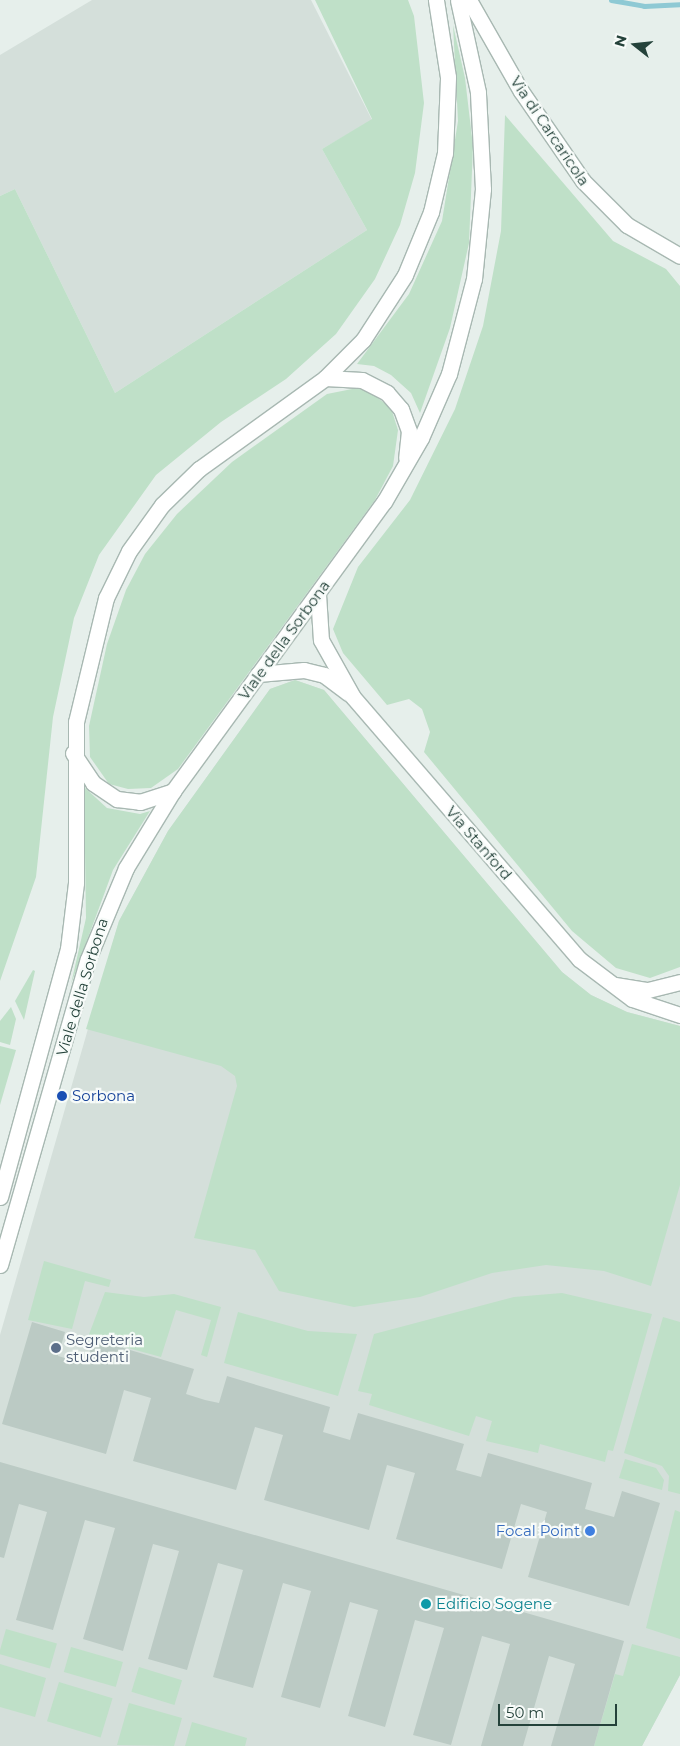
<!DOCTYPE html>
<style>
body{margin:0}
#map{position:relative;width:680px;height:1746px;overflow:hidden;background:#e6efeb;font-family:Montserrat,sans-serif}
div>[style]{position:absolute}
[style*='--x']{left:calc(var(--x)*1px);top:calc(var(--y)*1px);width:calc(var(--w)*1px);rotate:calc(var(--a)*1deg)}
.built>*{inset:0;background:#d4dfda}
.green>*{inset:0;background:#bfe0c8;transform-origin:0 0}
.stream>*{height:5px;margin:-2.5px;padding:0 2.5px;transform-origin:2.5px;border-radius:2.5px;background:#8ec9d4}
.building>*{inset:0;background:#bbcac4}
.roads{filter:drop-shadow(1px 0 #a8b8b2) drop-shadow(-1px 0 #a8b8b2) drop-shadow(0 1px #a8b8b2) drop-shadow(0 -1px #a8b8b2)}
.minor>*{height:15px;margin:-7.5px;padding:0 7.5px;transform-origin:7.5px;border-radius:7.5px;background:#fff}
.tertiary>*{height:15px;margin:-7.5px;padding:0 7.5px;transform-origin:7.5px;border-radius:7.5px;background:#fff}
.dots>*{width:14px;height:14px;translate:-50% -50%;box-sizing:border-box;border:2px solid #f7fbf9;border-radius:50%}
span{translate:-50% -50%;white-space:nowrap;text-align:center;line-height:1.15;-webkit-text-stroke:4.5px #f7fbf9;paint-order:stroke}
.street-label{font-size:15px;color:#24423a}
.transit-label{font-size:15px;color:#164399}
.left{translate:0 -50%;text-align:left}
.service-label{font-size:15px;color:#4e5e75}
.shop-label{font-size:15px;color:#366cbe}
.right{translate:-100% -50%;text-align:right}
.culture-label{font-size:15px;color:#0d838f}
.north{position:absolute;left:610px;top:20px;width:50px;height:50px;-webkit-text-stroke:4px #f7fbf9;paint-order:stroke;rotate:286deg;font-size:14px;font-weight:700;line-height:20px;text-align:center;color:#24423a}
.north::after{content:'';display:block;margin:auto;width:18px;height:22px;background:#24423a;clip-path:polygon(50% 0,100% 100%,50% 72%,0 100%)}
.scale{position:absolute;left:498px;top:1704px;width:119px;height:22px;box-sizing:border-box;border:2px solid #24423a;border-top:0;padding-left:6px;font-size:15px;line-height:18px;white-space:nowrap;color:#24423a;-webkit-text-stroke:4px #f7fbf9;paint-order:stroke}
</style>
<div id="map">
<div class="built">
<div style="clip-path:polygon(92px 0,311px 0,372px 120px,322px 149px,367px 230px,115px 393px,15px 189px,0 196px,0 55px)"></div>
<div style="clip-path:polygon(295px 680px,324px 690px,562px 972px,591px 995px,627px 1012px,680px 1026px,680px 1675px,642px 1746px,0 1746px,0 1335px,119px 921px,168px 831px,270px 689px)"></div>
</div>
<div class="green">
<div style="clip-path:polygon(315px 0,408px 0,414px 16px,424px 103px,415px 173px,400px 225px,375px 279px,336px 334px,286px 379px,221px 422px,156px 475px,99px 555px,74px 618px,53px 717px,36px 877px,0 981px,0 196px,15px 189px,115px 393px,367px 230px,322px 149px,372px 119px)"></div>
<div style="clip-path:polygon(453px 25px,465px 78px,473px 146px,469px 243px,450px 328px,420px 413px,411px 393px,391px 375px,374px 366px,357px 364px,409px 294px,442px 221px,458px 121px)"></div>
<div style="clip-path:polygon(505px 115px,613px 241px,666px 269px,680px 286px,680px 967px,650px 978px,616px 968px,572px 931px,424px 752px,430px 732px,422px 709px,409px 699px,387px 705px,343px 653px,333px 629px,358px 567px,410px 500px,455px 409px,483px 326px,501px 231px)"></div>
<div style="clip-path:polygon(357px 388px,370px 392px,391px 408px,398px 430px,393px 466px,375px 500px,178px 769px,151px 788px,128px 789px,109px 784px,90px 757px,89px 726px,107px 644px,126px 590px,145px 554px,177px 514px,232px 462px,327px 394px)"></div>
<div style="clip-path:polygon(295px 680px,324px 690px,562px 972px,591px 995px,627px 1012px,680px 1026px,680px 1185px,651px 1286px,604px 1271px,546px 1265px,492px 1273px,420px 1297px,354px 1307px,279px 1291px,255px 1250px,194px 1238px,237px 1086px,235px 1076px,221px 1066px,86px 1029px,119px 921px,168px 831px,270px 689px)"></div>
<div style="clip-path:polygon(84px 787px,107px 808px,140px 814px,150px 811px,113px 870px,71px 984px,86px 918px)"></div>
<div style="clip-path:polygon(33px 970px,35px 971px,24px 1020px,15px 1001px)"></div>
<div style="clip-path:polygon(11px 1007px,16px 1019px,10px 1045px,0 1042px,0 1021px)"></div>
<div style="clip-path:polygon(0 1046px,16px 1050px,0 1105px)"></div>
<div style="clip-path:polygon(44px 1261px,111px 1280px,109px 1287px,85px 1281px,72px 1329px,28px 1320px)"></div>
<div style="clip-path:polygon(105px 1292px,144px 1297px,174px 1294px,221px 1307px,207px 1357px,201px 1355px,211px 1320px,176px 1310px,161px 1357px,88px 1337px)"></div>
<div style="clip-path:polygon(562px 1293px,652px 1314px,613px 1451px,608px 1450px,605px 1462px,540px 1444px,538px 1453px,486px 1441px,492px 1421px,476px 1416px,469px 1436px,369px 1405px,372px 1394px,358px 1391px,374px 1334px,514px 1297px)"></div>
<div style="clip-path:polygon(238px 1312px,308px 1331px,357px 1334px,338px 1396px,224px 1363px)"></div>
<div style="clip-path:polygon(663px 1317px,680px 1322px,680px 1494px,668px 1491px,669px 1476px,662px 1466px,624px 1453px)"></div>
<div style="clip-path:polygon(625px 1459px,656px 1468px,664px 1480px,662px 1490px,619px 1478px)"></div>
<div style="clip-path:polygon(675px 1510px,680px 1512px,680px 1639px,646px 1628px)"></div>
<div style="left:6px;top:1629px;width:53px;height:26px;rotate:16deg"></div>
<div style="clip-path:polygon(632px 1644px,680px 1657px,680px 1675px,642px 1746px,594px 1746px,615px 1674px,623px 1676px)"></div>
<div style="left:71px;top:1647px;width:54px;height:26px;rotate:16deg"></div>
<div style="clip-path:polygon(0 1664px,46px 1678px,35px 1717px,0 1707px)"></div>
<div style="left:139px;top:1667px;width:45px;height:26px;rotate:17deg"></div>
<div style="left:59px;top:1682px;width:56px;height:41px;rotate:17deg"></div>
<div style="clip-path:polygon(129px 1703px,182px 1718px,174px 1746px,117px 1745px)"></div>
<div style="clip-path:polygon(192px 1722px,247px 1738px,245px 1746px,185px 1746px)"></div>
</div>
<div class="stream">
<div style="--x:611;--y:0;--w:34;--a:10"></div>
<div style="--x:644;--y:6;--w:36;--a:-3"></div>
</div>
<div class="building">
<div style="clip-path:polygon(32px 1322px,65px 1332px,58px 1356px,86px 1364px,93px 1339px,194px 1369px,186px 1394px,205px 1400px,219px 1403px,227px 1376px,330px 1407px,323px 1432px,350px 1440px,358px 1413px,464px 1444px,456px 1470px,481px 1477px,488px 1453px,592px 1483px,585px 1509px,614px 1517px,622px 1491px,660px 1503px,629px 1606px,528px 1577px,547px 1512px,521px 1504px,502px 1569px,396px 1539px,415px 1473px,387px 1465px,369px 1530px,264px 1500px,283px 1435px,255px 1427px,236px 1490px,133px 1461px,151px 1398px,124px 1390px,106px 1454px,2px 1424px)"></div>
<div style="clip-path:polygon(0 1462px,624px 1641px,594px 1746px,551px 1746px,575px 1664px,549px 1656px,523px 1746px,481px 1746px,510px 1644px,482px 1636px,451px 1745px,413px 1735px,444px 1628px,415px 1620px,385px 1727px,348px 1716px,378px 1610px,350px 1602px,320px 1708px,281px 1697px,311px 1591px,283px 1583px,253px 1688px,213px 1677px,243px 1570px,218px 1563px,187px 1670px,148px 1659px,179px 1551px,153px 1544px,123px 1651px,83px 1639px,115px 1528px,85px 1520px,53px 1630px,16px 1620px,47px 1512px,19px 1504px,4px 1558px,0 1557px)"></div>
</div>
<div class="roads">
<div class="minor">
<div style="--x:469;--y:0;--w:105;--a:60.3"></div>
<div style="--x:521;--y:91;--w:109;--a:55.4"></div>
<div style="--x:583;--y:181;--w:62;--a:45"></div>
<div style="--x:627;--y:225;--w:61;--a:30.3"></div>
</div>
<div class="tertiary">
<div style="--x:325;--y:378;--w:37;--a:3"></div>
<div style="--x:362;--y:380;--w:28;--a:27"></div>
<div style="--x:387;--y:393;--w:21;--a:49"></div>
<div style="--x:401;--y:409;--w:23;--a:70"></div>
<div style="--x:409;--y:431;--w:27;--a:96"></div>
<div style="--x:318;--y:594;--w:46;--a:86.3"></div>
<div style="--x:321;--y:640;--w:65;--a:60.7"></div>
<div style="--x:353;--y:697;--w:346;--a:49.2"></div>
<div style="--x:579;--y:959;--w:66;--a:37"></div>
<div style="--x:632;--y:999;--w:51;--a:18.4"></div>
<div style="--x:258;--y:674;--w:46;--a:-5"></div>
<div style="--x:304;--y:670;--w:21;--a:14"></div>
<div style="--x:324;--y:675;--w:30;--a:37"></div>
<div style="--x:73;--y:753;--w:36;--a:56"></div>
<div style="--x:93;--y:783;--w:29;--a:34"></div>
<div style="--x:117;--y:799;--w:23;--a:7"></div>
<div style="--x:140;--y:802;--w:35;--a:-18"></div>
<div style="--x:615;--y:985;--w:33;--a:9"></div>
<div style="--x:648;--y:990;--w:33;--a:-14"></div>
<div style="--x:0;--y:1197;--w:257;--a:-74.7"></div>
<div style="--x:68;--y:949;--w:66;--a:-83.1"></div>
<div style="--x:76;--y:883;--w:161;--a:-90"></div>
<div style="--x:76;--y:722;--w:128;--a:-76.4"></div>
<div style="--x:106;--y:598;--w:52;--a:-63.9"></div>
<div style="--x:129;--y:551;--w:57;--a:-54.3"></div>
<div style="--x:162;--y:505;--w:52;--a:-44.2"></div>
<div style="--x:199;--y:469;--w:155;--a:-35.8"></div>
<div style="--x:325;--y:378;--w:54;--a:-45"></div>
<div style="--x:363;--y:340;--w:77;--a:-57.1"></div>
<div style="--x:405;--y:275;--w:68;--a:-67.6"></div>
<div style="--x:431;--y:212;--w:61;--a:-76.7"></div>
<div style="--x:445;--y:153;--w:76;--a:-87.7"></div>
<div style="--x:448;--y:77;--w:78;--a:-98.9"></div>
<div style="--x:0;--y:1265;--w:318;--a:-74"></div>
<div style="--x:88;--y:959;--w:99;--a:-67.3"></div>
<div style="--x:126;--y:868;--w:90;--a:-58.6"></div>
<div style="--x:173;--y:791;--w:358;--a:-53.9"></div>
<div style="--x:384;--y:502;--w:74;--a:-60"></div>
<div style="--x:421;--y:438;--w:70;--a:-66.4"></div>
<div style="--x:449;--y:374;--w:98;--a:-75.3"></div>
<div style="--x:474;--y:279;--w:90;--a:-84.3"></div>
<div style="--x:483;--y:189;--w:97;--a:-93"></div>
<div style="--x:478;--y:92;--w:94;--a:-102.3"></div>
</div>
</div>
<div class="dots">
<div style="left:62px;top:1096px;background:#1a4fb4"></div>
<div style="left:56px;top:1348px;background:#5c6f8a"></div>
<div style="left:590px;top:1531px;background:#3f7fe0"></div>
<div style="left:426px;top:1604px;background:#0f9aa8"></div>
</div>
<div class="street-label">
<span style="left:550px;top:131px;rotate:56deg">Via di Carcaricola</span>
<span style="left:284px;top:640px;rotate:-54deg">Viale della Sorbona</span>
<span style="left:479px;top:843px;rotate:49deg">Via Stanford</span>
<span style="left:82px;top:987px;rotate:-73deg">Viale della Sorbona</span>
</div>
<div class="transit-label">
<span class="left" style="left:72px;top:1096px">Sorbona</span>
</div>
<div class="service-label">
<span class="left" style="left:66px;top:1348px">Segreteria<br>studenti</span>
</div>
<div class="shop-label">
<span class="right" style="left:580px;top:1531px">Focal Point</span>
</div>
<div class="culture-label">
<span class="left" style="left:436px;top:1604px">Edificio Sogene</span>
</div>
<div class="north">N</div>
<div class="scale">50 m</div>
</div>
